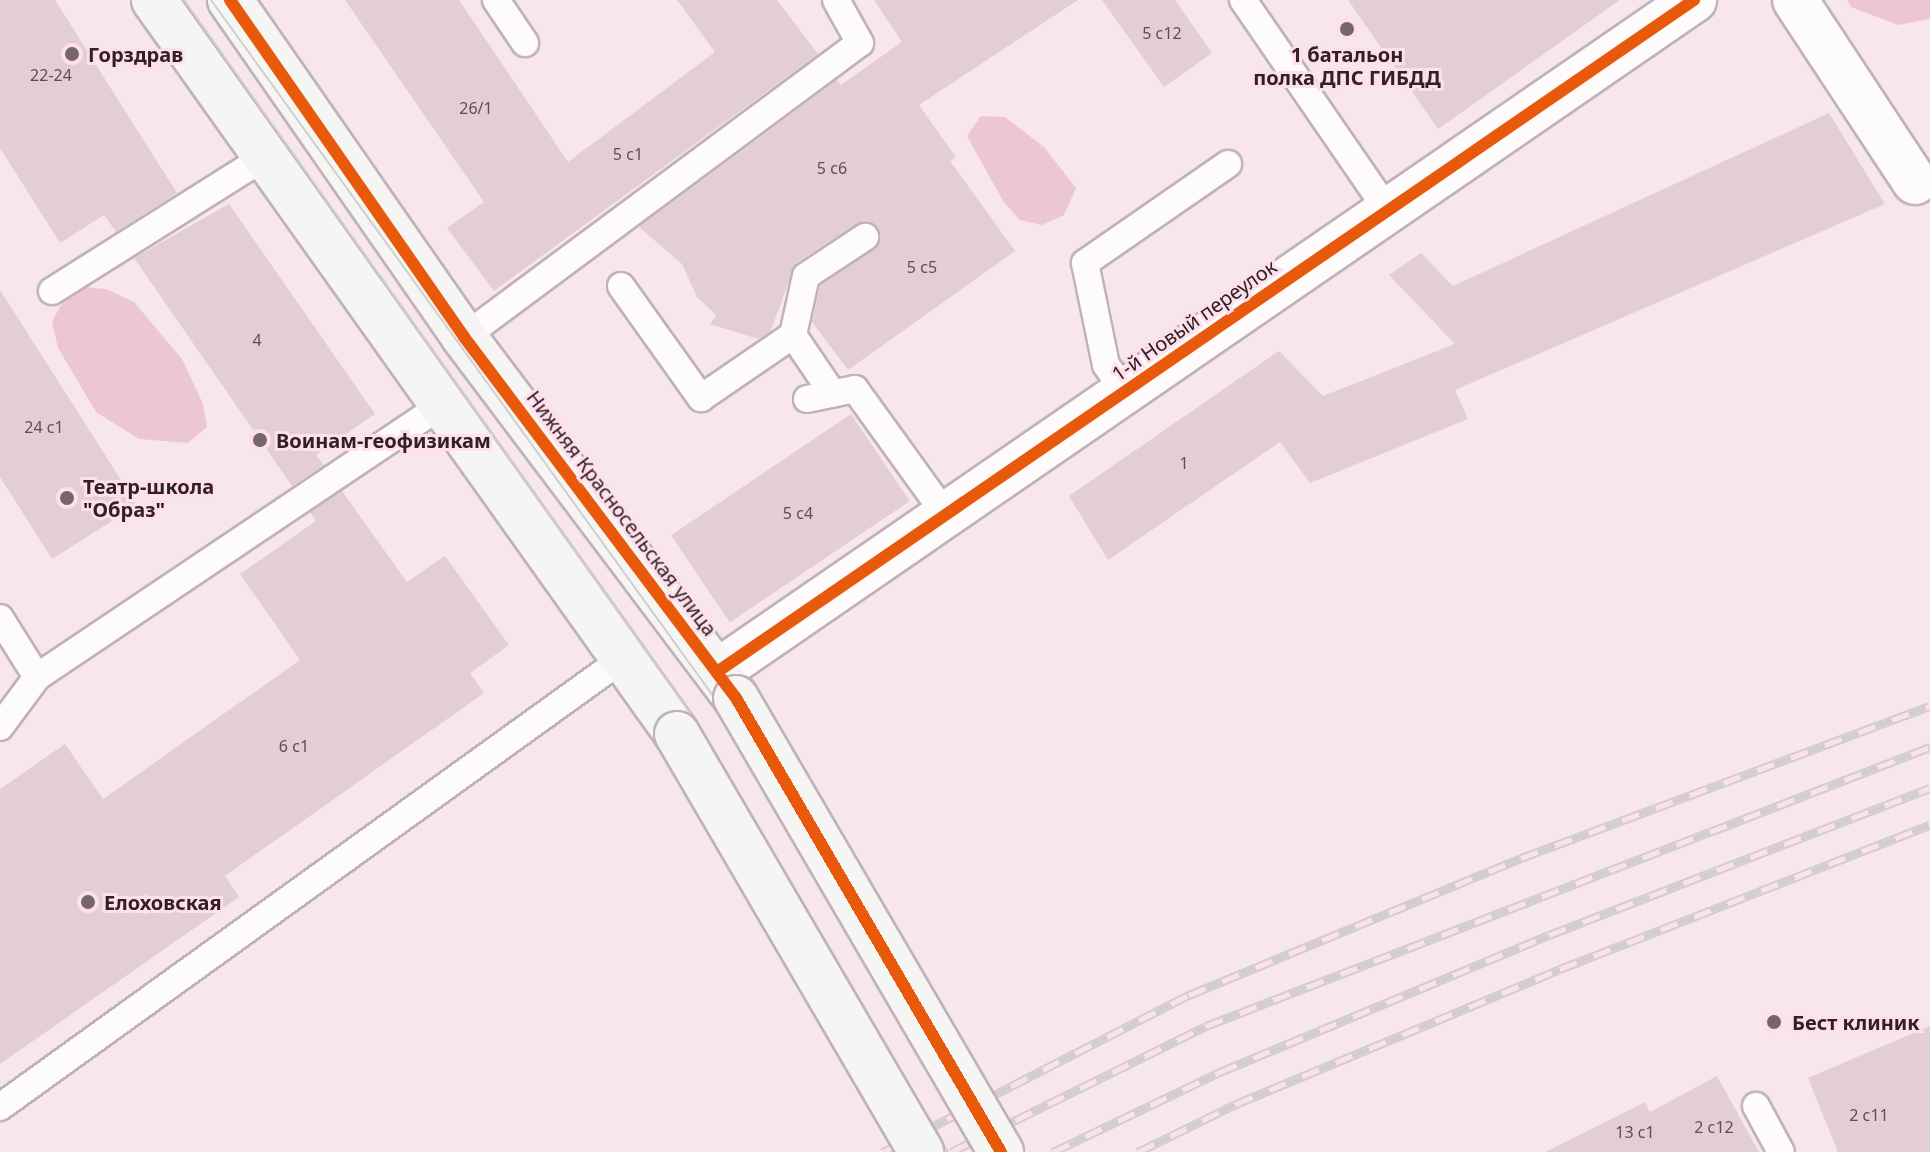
<!DOCTYPE html>
<meta charset="utf-8">
<style>
body{margin:0}
#map{position:relative;width:1930px;height:1152px;overflow:hidden;background:#f7e6ec;font-family:"Noto Sans",sans-serif}
div>[style]{position:absolute}
[style*='--x']{left:calc(var(--x)*1px);top:calc(var(--y)*1px);width:calc(var(--w)*1px);rotate:calc(var(--a)*1deg)}
.green>*{inset:0;background:#ecc6d5}
.building>*{inset:0;background:#e3ced7;transform-origin:0 0}
.roads{filter:drop-shadow(2px 0 #c1b2b8) drop-shadow(-2px 0 #c1b2b8) drop-shadow(0 2px #c1b2b8) drop-shadow(0 -2px #c1b2b8)}
.lane>*{height:26px;margin:-13px;padding:0 13px;transform-origin:13px;border-radius:13px;background:#fefbfc}
.street>*{height:44px;margin:-22px;padding:0 22px;transform-origin:22px;border-radius:22px;background:#fefbfc}
.secondary>*{height:44px;margin:-22px;padding:0 22px;transform-origin:22px;border-radius:22px;background:#f5f6f4}
.tram>*{height:2px;margin:-1px;padding:0 1px;transform-origin:1px;border-radius:1px;background:#d2cdcf}
.rail>*{height:9px;margin-top:-4.5px;transform-origin:0;background:repeating-linear-gradient(90deg,#fedfeb 0 18px,#d2cdcf 0 36px);box-sizing:border-box;border-block:2px solid #d2cdcf}
.bridges{filter:drop-shadow(2px 0 #c1b2b8) drop-shadow(-2px 0 #c1b2b8) drop-shadow(0 2px #c1b2b8) drop-shadow(0 -2px #c1b2b8)}
.secondary-bridge>*{height:44px;margin:-22px;padding:0 22px;transform-origin:22px;border-radius:22px;background:#f5f6f4}
.cycleway>*{height:12px;margin:-6px;padding:0 6px;transform-origin:6px;border-radius:6px;background:#e8590c}
.dots>*{width:22px;height:22px;translate:-50% -50%;box-sizing:border-box;border:4px solid #fedfeb;border-radius:50%}
span{translate:-50% -50%;white-space:nowrap;text-align:center;line-height:1.15;-webkit-text-stroke:6px #fedfeb;paint-order:stroke}
.number-label{font-size:16px;color:#5e4e54}
.number-label span{-webkit-text-stroke-width:0}
.poi-label{font-size:20px;color:#2f2126;font-weight:700}
.left{translate:0 -50%;text-align:left}
.street-label{font-size:20px;color:#2f2126}
</style>
<div id="map">
<div class="green">
<div style="clip-path:polygon(1847px 0,1930px 0,1930px 19px,1898px 25px,1851px 7px)"></div>
<div style="clip-path:polygon(981px 116px,1005px 117px,1044px 147px,1076px 188px,1064px 215px,1042px 225px,1020px 220px,1003px 201px,967px 136px)"></div>
<div style="clip-path:polygon(83px 287px,106px 289px,134px 302px,182px 359px,203px 404px,207px 427px,188px 443px,139px 439px,96px 412px,58px 348px,52px 322px,63px 301px)"></div>
</div>
<div class="building">
<div style="clip-path:polygon(0 0,55px 0,177px 193px,116px 232px,104px 215px,60px 243px,0 148px)"></div>
<div style="clip-path:polygon(345px 0,459px 0,568px 162px,715px 52px,677px 0,777px 0,818px 54px,494px 291px,447px 228px,484px 202px)"></div>
<div style="clip-path:polygon(874px 0,1078px 0,919px 105px,956px 157px,950px 161px,1015px 251px,848px 370px,812px 322px,820px 286px,879px 245px,881px 235px,873px 223px,856px 224px,796px 263px,770px 332px,758px 339px,710px 324px,716px 315px,697px 297px,682px 264px,639px 227px,837px 80px,841px 85px,902px 42px)"></div>
<div style="clip-path:polygon(1102px 0,1175px 0,1212px 53px,1164px 87px)"></div>
<div style="clip-path:polygon(1348px 0,1620px 0,1438px 129px)"></div>
<div style="clip-path:polygon(1829px 113px,1885px 204px,1455px 390px,1468px 419px,1310px 483px,1280px 442px,1108px 560px,1069px 496px,1279px 351px,1323px 396px,1455px 344px,1389px 275px,1421px 253px,1453px 286px)"></div>
<div style="clip-path:polygon(229px 204px,375px 414px,316px 455px,324px 465px,292px 486px,134px 258px)"></div>
<div style="clip-path:polygon(0 290px,137px 505px,52px 559px,0 477px)"></div>
<div style="left:851px;top:414px;width:105px;height:217px;rotate:56deg"></div>
<div style="clip-path:polygon(342px 491px,407px 582px,445px 556px,509px 645px,470px 673px,484px 693px,225px 876px,239px 897px,0 1064px,0 789px,65px 744px,103px 799px,300px 660px,240px 574px,316px 521px,310px 512px)"></div>
<div style="clip-path:polygon(1930px 1026px,1930px 1152px,1838px 1152px,1808px 1078px)"></div>
<div style="clip-path:polygon(1717px 1076px,1759px 1152px,1545px 1152px,1645px 1102px,1650px 1112px)"></div>
</div>
<div class="roads">
<div class="lane">
<div style="--x:496;--y:0;--w:52;--a:56"></div>
<div style="--x:1243;--y:0;--w:256;--a:55.5"></div>
<div style="--x:621;--y:286;--w:138;--a:54.5"></div>
<div style="--x:701;--y:398;--w:112;--a:-34.4"></div>
<div style="--x:793;--y:335;--w:60;--a:-77.6"></div>
<div style="--x:806;--y:276;--w:71;--a:-33.5"></div>
<div style="--x:52;--y:291;--w:252;--a:-32.2"></div>
<div style="--x:793;--y:335;--w:71;--a:55.9"></div>
<div style="--x:464;--y:337;--w:493;--a:-36.6"></div>
<div style="--x:860;--y:43;--w:49;--a:-119.2"></div>
<div style="--x:1125;--y:392;--w:33;--a:-125"></div>
<div style="--x:1106;--y:365;--w:104;--a:-101.6"></div>
<div style="--x:1085;--y:263;--w:174;--a:-34.7"></div>
<div style="--x:807;--y:399;--w:49;--a:-11.8"></div>
<div style="--x:855;--y:389;--w:155;--a:54.2"></div>
<div style="--x:0;--y:618;--w:70;--a:57.9"></div>
<div style="--x:0;--y:727;--w:62;--a:-53.5"></div>
<div style="--x:37;--y:677;--w:486;--a:-33.9"></div>
<div style="--x:1756;--y:1106;--w:52;--a:61.5"></div>
<div style="--x:0;--y:1107;--w:770;--a:-35.75"></div>
</div>
<div class="street">
<div style="--x:1795;--y:0;--w:218;--a:56.6"></div>
<div style="--x:717;--y:672;--w:1186;--a:-34.52"></div>
</div>
<div class="secondary">
<div style="--x:154;--y:0;--w:901;--a:54.53"></div>
<div style="--x:230;--y:0;--w:410;--a:55.2"></div>
<div style="--x:464;--y:337;--w:452;--a:53"></div>
</div>
</div>
<div class="tram">
<div style="--x:184;--y:0;--w:884;--a:54.62"></div>
<div style="--x:696;--y:721;--w:499;--a:59.7"></div>
<div style="--x:211;--y:0;--w:872;--a:54.19"></div>
<div style="--x:721;--y:707;--w:515;--a:59.7"></div>
</div>
<div class="rail">
<div style="--x:883;--y:1152;--w:344;--a:-27.2"></div>
<div style="--x:1189;--y:995;--w:359;--a:-22.4"></div>
<div style="--x:1521;--y:858;--w:436;--a:-20.4"></div>
<div style="--x:951;--y:1152;--w:284;--a:-26.3"></div>
<div style="--x:1206;--y:1026;--w:776;--a:-21.07"></div>
<div style="--x:1053;--y:1152;--w:185;--a:-25.6"></div>
<div style="--x:1220;--y:1072;--w:356;--a:-22.6"></div>
<div style="--x:1549;--y:935;--w:408;--a:-21.1"></div>
<div style="--x:1138;--y:1152;--w:109;--a:-26.1"></div>
<div style="--x:1236;--y:1104;--w:351;--a:-22.6"></div>
<div style="--x:1560;--y:969;--w:397;--a:-21.3"></div>
</div>
<div class="bridges">
<div class="secondary-bridge">
<div style="--x:736;--y:698;--w:526;--a:59.73"></div>
<div style="--x:677;--y:734;--w:484;--a:59.7"></div>
</div>
</div>
<div class="cycleway">
<div style="--x:230;--y:0;--w:410;--a:55.2"></div>
<div style="--x:464;--y:337;--w:452;--a:53"></div>
<div style="--x:736;--y:698;--w:526;--a:59.73"></div>
<div style="--x:717;--y:672;--w:1186;--a:-34.52"></div>
</div>
<div class="dots">
<div style="left:1347px;top:29px;background:#75666b"></div>
<div style="left:72px;top:54px;background:#75666b"></div>
<div style="left:260px;top:440px;background:#75666b"></div>
<div style="left:67px;top:498px;background:#75666b"></div>
<div style="left:88px;top:902px;background:#75666b"></div>
<div style="left:1774px;top:1022px;background:#75666b"></div>
</div>
<div class="number-label">
<span style="left:1162px;top:33px">5 с12</span>
<span style="left:51px;top:75px">22-24</span>
<span style="left:476px;top:108px">26/1</span>
<span style="left:628px;top:154px">5 с1</span>
<span style="left:832px;top:168px">5 с6</span>
<span style="left:922px;top:267px">5 с5</span>
<span style="left:257px;top:340px">4</span>
<span style="left:44px;top:427px">24 с1</span>
<span style="left:1184px;top:463px">1</span>
<span style="left:798px;top:513px">5 с4</span>
<span style="left:294px;top:746px">6 с1</span>
<span style="left:1869px;top:1115px">2 с11</span>
<span style="left:1714px;top:1127px">2 с12</span>
<span style="left:1635px;top:1132px">13 с1</span>
</div>
<div class="poi-label">
<span class="left" style="left:88px;top:54px">Горздрав</span>
<span style="left:1347px;top:66px">1 батальон<br>полка ДПС ГИБДД</span>
<span class="left" style="left:276px;top:440px">Воинам-геофизикам</span>
<span class="left" style="left:83px;top:498px">Театр-школа<br>"Образ"</span>
<span class="left" style="left:104px;top:902px">Елоховская</span>
<span class="left" style="left:1792px;top:1022px">Бест клиник</span>
</div>
<div class="street-label">
<span style="left:1194px;top:320px;rotate:-35deg">1-й Новый переулок</span>
<span style="left:622px;top:513px;rotate:53deg">Нижняя Красносельская улица</span>
</div>
</div>
